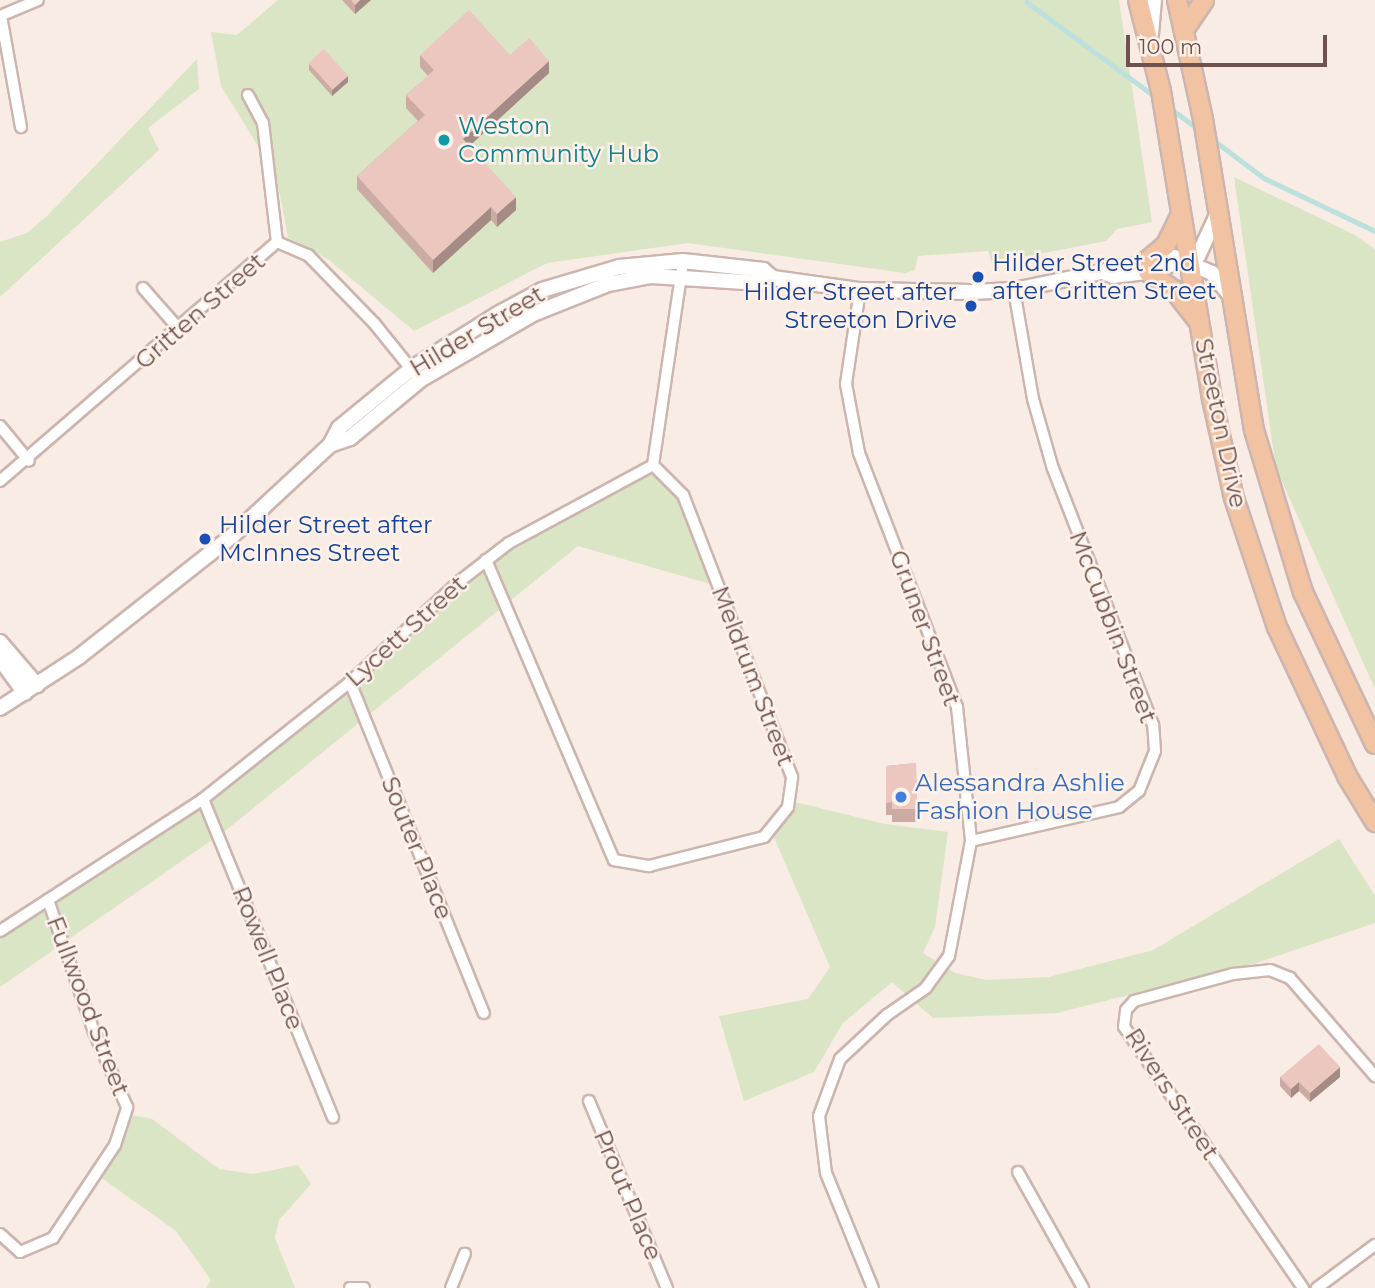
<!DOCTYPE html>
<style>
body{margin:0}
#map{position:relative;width:1375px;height:1288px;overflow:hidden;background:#f9ece4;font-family:Montserrat,sans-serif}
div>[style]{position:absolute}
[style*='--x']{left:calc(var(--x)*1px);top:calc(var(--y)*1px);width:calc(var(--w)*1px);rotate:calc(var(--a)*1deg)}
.green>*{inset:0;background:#d9e5c4}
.stream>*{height:4.5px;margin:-2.25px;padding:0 2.25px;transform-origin:2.25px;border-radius:2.25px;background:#bbe0de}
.roads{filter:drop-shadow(2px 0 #ccb5af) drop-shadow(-2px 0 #ccb5af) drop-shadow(0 2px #ccb5af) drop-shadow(0 -2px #ccb5af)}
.minor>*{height:10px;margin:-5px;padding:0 5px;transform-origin:5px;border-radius:5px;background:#fff}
.tertiary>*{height:14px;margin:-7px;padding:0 7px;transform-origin:7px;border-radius:7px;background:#fff}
.primary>*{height:18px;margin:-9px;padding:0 9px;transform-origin:9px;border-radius:9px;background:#f1c3a3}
.wall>*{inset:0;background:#cbaba4}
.shaded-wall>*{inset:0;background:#a58b86}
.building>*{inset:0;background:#ecc7bf;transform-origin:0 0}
.dots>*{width:19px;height:19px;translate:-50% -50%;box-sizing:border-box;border:4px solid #fdf1e9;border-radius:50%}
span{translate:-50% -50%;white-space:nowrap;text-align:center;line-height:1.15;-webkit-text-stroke:5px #fdf1e9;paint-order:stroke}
.culture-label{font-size:24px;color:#0d838f}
.left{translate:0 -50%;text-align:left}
.transit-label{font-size:24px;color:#164399}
.right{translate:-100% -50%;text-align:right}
.street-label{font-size:24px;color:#6f514d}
.shop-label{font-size:24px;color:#366cbe}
.scale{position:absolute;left:1126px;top:35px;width:201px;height:32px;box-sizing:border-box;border:4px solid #6f514d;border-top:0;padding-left:9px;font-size:21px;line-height:24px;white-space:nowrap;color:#6f514d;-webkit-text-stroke:5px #fdf1e9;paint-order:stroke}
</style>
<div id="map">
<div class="green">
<div style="clip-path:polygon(278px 0,1119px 0,1152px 222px,1117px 229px,1106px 241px,992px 263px,988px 251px,918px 256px,915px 270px,905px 273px,688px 243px,547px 263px,414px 331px,329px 260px,288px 237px,276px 175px,221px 86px,211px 32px,237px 35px)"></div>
<div style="clip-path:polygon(197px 59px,199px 89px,148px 128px,159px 150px,0 297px,0 242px,27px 233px,48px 215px)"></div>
<div style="clip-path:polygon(1234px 177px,1355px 235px,1375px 249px,1375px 689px,1276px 468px)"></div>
<div style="clip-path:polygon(654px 469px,678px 500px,710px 584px,578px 546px,225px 831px,0 987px,0 932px,208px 800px,507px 553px)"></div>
<div style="clip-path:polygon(795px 802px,885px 824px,948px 832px,935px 927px,923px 953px,955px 973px,986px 980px,1049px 977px,1153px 950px,1339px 839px,1375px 896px,1375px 923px,1256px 963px,1057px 1013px,933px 1018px,892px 982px,843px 1023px,814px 1072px,744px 1101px,719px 1016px,808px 999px,830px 967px,773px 835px)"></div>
<div style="clip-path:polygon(131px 1115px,152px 1119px,219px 1169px,253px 1174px,298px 1165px,311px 1184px,279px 1220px,275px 1238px,295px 1288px,206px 1288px,211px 1280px,176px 1231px,99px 1176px,120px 1148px)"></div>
</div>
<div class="stream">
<div style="--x:1027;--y:2;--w:160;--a:36.4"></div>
<div style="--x:1169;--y:107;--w:36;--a:37"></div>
<div style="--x:1211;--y:138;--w:66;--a:37"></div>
<div style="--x:1264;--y:178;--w:123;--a:25.5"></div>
</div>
<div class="roads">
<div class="minor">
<div style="--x:0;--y:16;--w:41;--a:-22.8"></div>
<div style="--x:1;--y:16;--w:113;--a:79.8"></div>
<div style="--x:248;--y:95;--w:32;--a:62"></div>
<div style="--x:263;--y:123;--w:120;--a:83.3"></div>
<div style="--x:143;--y:288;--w:55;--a:48.7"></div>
<div style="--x:860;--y:290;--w:95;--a:98.5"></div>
<div style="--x:846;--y:384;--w:70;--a:79.3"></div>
<div style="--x:859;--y:453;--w:272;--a:68.9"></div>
<div style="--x:957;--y:707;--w:135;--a:84"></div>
<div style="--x:971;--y:841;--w:117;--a:100.8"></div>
<div style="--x:949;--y:956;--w:39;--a:126"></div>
<div style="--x:926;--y:988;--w:47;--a:145.3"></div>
<div style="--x:887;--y:1015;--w:64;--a:136.9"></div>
<div style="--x:840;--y:1059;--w:61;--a:110.2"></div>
<div style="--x:819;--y:1116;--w:57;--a:83"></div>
<div style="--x:826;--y:1173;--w:124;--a:67.8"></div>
<div style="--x:0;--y:426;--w:45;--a:50.4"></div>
<div style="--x:0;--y:481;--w:366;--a:-40.8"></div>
<div style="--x:277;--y:242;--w:34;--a:23"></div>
<div style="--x:308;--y:255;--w:95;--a:45.9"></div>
<div style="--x:374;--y:323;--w:73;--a:51.1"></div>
<div style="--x:486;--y:560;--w:326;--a:66.9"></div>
<div style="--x:614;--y:860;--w:36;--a:10"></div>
<div style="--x:649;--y:866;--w:119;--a:-14.2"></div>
<div style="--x:764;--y:837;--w:38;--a:-51"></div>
<div style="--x:788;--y:807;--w:30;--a:-82"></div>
<div style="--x:792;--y:777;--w:302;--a:-111.1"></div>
<div style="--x:683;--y:495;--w:42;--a:-135"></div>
<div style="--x:350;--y:682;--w:357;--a:68"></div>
<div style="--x:203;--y:799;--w:344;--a:67.8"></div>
<div style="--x:971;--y:841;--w:152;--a:-12.9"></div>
<div style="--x:1119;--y:807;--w:26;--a:-39"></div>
<div style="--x:1139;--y:791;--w:43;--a:-68.2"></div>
<div style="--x:1155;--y:751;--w:26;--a:-94"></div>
<div style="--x:1153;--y:725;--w:275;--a:-111.3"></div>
<div style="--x:1053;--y:469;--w:73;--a:-105.9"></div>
<div style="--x:1033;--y:399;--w:111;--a:-99.9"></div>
<div style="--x:0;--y:931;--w:242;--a:-33"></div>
<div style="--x:203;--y:799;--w:188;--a:-38.5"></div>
<div style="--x:350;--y:682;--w:149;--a:-42.6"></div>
<div style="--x:460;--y:581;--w:62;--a:-37.8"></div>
<div style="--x:509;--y:543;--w:164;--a:-28.4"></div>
<div style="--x:653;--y:465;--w:206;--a:-81.6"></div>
<div style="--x:589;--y:1101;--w:203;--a:67.4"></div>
<div style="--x:1018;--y:1172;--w:133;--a:60.7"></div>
<div style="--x:0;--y:1234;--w:27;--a:42"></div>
<div style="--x:20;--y:1252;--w:36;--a:-23"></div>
<div style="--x:53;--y:1238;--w:112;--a:-56.3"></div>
<div style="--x:115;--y:1145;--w:40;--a:-72"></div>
<div style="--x:127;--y:1107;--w:82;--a:-113.7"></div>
<div style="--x:94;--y:1032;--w:140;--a:-109.2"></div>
<div style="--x:350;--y:1288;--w:14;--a:0"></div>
<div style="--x:451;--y:1288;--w:37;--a:-68"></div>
<div style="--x:1303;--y:1288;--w:316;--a:-124.4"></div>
<div style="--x:1124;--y:1027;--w:17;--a:-83"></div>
<div style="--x:1126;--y:1010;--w:12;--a:-48"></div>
<div style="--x:1134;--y:1001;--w:103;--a:-15.3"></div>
<div style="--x:1233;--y:974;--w:37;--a:-6"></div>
<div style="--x:1270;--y:970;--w:22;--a:22"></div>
<div style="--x:1290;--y:978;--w:130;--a:49.1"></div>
<div style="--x:1317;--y:1288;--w:72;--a:-36.6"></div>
</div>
<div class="tertiary">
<div style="--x:1151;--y:34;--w:34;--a:-85"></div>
<div style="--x:1105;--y:273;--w:9;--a:21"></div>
<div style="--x:1113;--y:276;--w:35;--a:-7"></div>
<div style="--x:1148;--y:272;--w:52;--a:-17.7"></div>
<div style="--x:1198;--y:256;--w:45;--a:-65.1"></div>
<div style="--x:330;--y:445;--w:21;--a:-19"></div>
<div style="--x:350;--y:438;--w:91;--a:-39.6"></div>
<div style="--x:420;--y:380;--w:131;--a:-30.3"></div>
<div style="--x:533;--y:314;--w:81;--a:-21.8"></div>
<div style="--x:608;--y:284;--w:44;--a:-10.5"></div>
<div style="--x:651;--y:276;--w:109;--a:3.7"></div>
<div style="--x:760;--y:283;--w:14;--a:-21"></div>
<div style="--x:773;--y:278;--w:88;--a:7.9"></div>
<div style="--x:860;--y:290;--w:111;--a:1"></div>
<div style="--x:971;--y:292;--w:43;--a:-2.7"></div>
<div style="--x:1014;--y:290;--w:163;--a:-11.7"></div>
<div style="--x:1174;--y:257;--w:41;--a:22.8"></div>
<div style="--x:1212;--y:273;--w:32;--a:51"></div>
<div style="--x:0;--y:642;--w:57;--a:49.3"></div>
<div style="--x:0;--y:659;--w:42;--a:53.7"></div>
<div style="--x:0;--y:708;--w:95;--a:-33"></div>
<div style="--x:80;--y:656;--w:194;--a:-38.3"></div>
<div style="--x:232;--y:536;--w:134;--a:-42.9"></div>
<div style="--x:330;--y:445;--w:19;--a:-62"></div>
<div style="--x:339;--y:428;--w:94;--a:-39.4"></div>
<div style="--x:412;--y:368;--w:102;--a:-32.1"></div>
<div style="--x:498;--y:314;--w:50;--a:-28.6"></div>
<div style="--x:542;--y:290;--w:80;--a:-16.6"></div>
<div style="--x:619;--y:267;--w:64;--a:-5.4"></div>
<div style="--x:683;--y:261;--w:81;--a:6.4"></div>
<div style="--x:763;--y:270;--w:13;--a:39"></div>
</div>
<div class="primary">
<div style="--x:1138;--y:0;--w:94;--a:75.8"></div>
<div style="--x:1161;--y:91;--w:312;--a:80.6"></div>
<div style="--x:1212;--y:399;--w:101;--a:77.5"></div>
<div style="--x:1234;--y:498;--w:136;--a:71.6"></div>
<div style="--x:1277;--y:627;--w:165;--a:64.8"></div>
<div style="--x:1347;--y:776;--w:54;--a:58.7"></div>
<div style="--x:1177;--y:0;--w:122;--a:77.7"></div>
<div style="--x:1203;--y:119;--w:315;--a:80.7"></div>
<div style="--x:1254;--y:430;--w:169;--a:73.2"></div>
<div style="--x:1303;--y:592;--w:168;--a:64.7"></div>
<div style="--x:1184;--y:30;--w:36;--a:-56"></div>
<div style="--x:1147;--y:261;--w:25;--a:-40"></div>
<div style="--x:1166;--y:245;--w:34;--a:-64"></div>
<div style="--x:1148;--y:272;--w:32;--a:35"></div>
<div style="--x:1174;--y:290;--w:37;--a:52"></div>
</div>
</div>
<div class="wall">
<div style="clip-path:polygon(342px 0,371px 0,355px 14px)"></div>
<div style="clip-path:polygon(420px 55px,510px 55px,549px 73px,469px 146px,516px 210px,497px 227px,491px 220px,433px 273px,357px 189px,357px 176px,418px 121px,406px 108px,406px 95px,428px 76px,420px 67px)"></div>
<div style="clip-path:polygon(309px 63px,348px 82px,332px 96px,309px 70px)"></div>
<div style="clip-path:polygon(916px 763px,917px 822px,892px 822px,892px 815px,886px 815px,886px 766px)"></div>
<div style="clip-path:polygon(1280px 1077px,1340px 1077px,1310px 1102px,1299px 1091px,1291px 1098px,1280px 1086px)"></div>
</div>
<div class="shaded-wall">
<div style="clip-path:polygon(360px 0,371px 0,355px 14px,355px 5px)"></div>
<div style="clip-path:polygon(549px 61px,549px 73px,463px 152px,463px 139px)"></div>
<div style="clip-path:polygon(348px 76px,348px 82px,332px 96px,332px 90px)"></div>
<div style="clip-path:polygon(516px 197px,516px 210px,497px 227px,497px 214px)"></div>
<div style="clip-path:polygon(491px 207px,491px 220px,433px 273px,433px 260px)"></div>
<div style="clip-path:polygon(1340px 1067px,1340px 1077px,1310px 1102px,1310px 1093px)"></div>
<div style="clip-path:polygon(1299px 1082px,1299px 1091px,1291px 1098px,1291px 1089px)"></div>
</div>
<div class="building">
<div style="clip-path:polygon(351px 0,360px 0,355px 5px)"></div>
<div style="clip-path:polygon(469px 10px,510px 55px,529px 38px,549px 61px,463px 139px,516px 197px,497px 214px,491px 207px,433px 260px,357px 176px,425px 115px,406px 95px,434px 70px,420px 55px)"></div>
<div style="left:324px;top:49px;width:36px;height:21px;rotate:48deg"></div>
<div style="clip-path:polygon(916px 763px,917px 809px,892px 809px,892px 802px,886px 803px,886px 766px)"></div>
<div style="clip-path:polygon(1319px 1044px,1340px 1067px,1310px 1093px,1299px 1082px,1291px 1089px,1280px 1077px)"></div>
</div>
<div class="dots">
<div style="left:444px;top:140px;background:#0f9aa8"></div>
<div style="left:978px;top:277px;background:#1a4fb4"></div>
<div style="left:971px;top:306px;background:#1a4fb4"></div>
<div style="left:205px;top:539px;background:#1a4fb4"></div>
<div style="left:901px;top:797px;background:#3f7fe0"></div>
</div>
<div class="culture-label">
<span class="left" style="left:458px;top:140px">Weston<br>Community Hub</span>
</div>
<div class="transit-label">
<span class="left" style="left:992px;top:277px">Hilder Street 2nd<br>after Gritten Street</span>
<span class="right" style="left:957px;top:306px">Hilder Street after<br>Streeton Drive</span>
<span class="left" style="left:219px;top:539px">Hilder Street after<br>McInnes Street</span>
</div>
<div class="street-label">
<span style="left:200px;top:311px;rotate:-41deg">Gritten Street</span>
<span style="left:477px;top:331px;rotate:-31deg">Hilder Street</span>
<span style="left:1221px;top:423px;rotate:78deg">Streeton Drive</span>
<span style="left:1113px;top:627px;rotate:69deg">McCubbin Street</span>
<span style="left:925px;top:628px;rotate:70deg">Gruner Street</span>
<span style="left:406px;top:631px;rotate:-42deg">Lycett Street</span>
<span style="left:753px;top:676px;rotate:69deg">Meldrum Street</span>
<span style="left:417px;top:848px;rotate:68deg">Souter Place</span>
<span style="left:268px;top:958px;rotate:68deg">Rowell Place</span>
<span style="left:88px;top:1006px;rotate:69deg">Fullwood Street</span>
<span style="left:1172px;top:1094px;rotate:57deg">Rivers Street</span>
<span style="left:628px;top:1195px;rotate:67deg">Prout Place</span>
</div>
<div class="shop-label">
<span class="left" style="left:915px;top:797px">Alessandra Ashlie<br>Fashion House</span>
</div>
<div class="scale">100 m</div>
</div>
